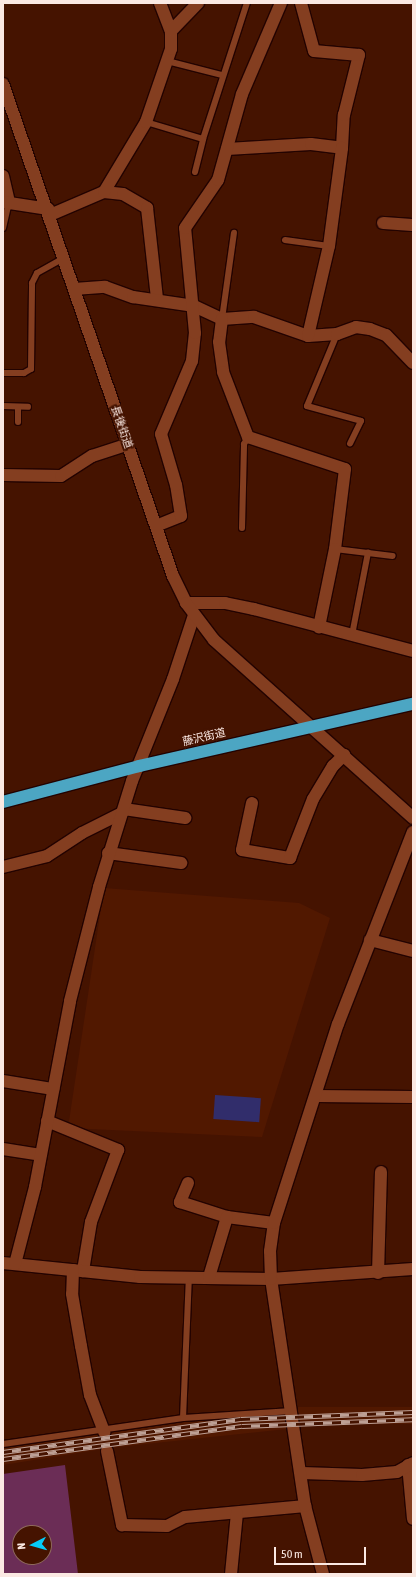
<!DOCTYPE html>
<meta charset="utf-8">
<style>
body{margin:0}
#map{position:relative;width:416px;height:1577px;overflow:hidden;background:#451300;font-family:"Asap Condensed","Noto Sans JP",sans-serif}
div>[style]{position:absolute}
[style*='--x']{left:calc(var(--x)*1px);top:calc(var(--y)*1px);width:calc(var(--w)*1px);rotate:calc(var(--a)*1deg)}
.built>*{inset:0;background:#511800;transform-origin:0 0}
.green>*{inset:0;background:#6b2d56}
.water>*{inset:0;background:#312d6b;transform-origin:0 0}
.roads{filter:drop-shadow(1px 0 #230300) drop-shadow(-1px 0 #230300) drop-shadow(0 1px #230300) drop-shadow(0 -1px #230300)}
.lane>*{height:6px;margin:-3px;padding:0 3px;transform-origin:3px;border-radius:3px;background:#843e20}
.street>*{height:12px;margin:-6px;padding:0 6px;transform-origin:6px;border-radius:6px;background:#843e20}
.secondary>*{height:12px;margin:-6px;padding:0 6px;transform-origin:6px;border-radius:6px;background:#843e20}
.highway>*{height:12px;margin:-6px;padding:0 6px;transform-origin:6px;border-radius:6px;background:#4ca6c3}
.rail>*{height:4.5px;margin-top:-2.25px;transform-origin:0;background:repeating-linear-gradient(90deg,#451300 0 9px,#bda095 0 18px);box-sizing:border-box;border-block:1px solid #bda095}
span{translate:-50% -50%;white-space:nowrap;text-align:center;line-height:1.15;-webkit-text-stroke:4px #451300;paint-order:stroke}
.street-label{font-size:11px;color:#fbe9e3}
.frame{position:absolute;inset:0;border:4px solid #fbe9e3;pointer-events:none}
.north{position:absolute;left:12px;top:1525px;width:40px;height:40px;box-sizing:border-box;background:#451300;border:1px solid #8e695b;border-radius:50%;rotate:264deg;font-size:11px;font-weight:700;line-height:16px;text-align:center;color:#fbe9e3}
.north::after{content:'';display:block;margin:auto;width:14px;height:18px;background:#05cbf9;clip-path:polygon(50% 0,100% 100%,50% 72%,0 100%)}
.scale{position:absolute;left:274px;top:1547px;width:92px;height:18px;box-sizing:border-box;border:2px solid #fbe9e3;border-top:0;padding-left:5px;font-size:12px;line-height:14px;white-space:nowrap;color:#fbe9e3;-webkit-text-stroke:3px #451300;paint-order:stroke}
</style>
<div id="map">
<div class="built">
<div style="clip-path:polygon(104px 888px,299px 903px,330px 918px,262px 1137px,68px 1128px)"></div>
<div style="left:413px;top:1407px;width:17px;height:115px;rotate:90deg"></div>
<div style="clip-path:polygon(284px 1413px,287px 1429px,109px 1448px,3px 1465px,3px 1445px,212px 1418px)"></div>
</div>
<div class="green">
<div style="clip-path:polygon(evenodd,65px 1465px,78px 1574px,3px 1574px,3px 1474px,65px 1465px,20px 1533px,44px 1533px,44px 1557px,20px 1557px,20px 1533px)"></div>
</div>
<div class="water">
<div style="left:215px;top:1095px;width:46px;height:24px;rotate:4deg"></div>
</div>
<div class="roads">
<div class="lane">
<div style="--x:167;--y:61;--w:57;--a:14.3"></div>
<div style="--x:146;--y:122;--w:59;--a:16.6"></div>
<div style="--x:203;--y:139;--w:143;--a:-72.1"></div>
<div style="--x:195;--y:172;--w:34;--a:-76"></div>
<div style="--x:3;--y:228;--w:26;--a:-77"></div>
<div style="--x:285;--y:240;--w:44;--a:7.8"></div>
<div style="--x:222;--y:319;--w:87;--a:-82.1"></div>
<div style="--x:337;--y:334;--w:78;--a:112.6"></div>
<div style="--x:307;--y:406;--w:56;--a:15.5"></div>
<div style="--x:361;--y:421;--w:25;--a:116"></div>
<div style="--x:3;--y:373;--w:21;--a:0"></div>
<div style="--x:24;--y:373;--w:8;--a:-30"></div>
<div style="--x:31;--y:369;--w:86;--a:-89.3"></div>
<div style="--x:32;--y:283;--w:11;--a:-63"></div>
<div style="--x:37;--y:273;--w:31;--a:-29"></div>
<div style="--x:3;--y:406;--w:25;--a:2"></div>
<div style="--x:18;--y:422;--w:15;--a:-90"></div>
<div style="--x:242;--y:528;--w:84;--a:-88.6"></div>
<div style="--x:244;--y:444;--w:8;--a:-60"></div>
<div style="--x:335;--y:549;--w:58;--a:6.9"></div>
<div style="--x:352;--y:635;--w:84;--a:-79"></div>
<div style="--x:183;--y:1418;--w:141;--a:-87.6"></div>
<div style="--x:3;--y:1444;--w:182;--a:-8.2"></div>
<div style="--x:183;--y:1418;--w:109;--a:-3.7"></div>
</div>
<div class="street">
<div style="--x:160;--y:3;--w:30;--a:69"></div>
<div style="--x:227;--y:149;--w:84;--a:-3.4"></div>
<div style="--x:311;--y:144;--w:31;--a:7"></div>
<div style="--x:342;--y:148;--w:33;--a:-87"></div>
<div style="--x:344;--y:115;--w:62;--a:-76"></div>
<div style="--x:359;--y:55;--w:45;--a:-174.9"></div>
<div style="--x:314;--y:51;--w:50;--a:-105.2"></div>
<div style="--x:3;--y:176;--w:28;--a:77"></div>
<div style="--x:104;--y:192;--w:19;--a:6"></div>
<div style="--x:123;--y:194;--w:28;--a:30"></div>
<div style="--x:147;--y:208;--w:91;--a:83.7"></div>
<div style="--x:3;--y:202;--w:46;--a:8.8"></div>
<div style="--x:50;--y:215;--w:59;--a:-23.1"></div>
<div style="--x:104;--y:192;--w:82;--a:-59"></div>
<div style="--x:146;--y:122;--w:77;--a:-71.1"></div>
<div style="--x:171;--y:49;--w:18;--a:-90"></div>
<div style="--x:171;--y:31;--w:39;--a:-46"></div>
<div style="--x:383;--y:223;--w:30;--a:4"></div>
<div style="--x:74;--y:289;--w:31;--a:-4"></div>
<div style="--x:105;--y:287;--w:30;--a:20"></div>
<div style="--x:133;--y:297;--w:62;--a:8.4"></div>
<div style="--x:194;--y:306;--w:31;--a:25"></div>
<div style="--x:222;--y:319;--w:32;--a:-4"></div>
<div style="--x:254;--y:317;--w:57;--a:19.4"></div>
<div style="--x:308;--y:336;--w:29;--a:-4"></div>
<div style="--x:337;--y:334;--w:20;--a:-20"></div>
<div style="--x:356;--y:327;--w:14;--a:8"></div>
<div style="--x:370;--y:329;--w:17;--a:21"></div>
<div style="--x:386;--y:335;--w:39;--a:46"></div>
<div style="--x:222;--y:319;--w:23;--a:97"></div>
<div style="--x:219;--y:342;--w:30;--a:82"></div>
<div style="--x:223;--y:372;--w:70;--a:69"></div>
<div style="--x:248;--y:437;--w:102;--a:18.3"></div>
<div style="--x:345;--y:469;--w:81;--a:97.1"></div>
<div style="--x:335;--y:549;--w:80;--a:101.6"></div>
<div style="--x:308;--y:336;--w:92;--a:-76.9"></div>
<div style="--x:329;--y:246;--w:99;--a:-82.4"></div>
<div style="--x:3;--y:475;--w:58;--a:1"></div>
<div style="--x:61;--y:476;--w:37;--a:-33"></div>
<div style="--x:92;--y:456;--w:38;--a:-18"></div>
<div style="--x:156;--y:526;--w:27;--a:-22"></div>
<div style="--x:181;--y:516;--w:31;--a:-99"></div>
<div style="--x:176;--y:485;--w:53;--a:-106.4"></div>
<div style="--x:161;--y:434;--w:79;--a:-67"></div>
<div style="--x:192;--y:361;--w:28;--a:-84"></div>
<div style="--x:195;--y:333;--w:105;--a:-95.4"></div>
<div style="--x:185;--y:228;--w:58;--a:-55.5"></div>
<div style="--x:218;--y:180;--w:89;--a:-74.4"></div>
<div style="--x:242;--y:94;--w:99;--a:-66.8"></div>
<div style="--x:186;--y:603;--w:39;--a:0"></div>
<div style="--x:225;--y:603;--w:30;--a:12"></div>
<div style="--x:254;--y:609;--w:164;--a:14.8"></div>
<div style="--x:252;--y:803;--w:48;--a:102"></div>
<div style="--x:242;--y:850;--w:49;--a:9.5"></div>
<div style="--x:290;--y:858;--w:63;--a:-68.7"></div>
<div style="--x:313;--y:799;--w:39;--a:-59"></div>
<div style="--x:333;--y:766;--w:16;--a:-45"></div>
<div style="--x:124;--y:809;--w:62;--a:8.4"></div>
<div style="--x:108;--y:853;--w:74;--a:7.8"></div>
<div style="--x:3;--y:867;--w:45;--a:-14"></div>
<div style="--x:47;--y:856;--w:42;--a:-33.3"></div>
<div style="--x:82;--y:833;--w:45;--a:-26.6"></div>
<div style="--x:370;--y:940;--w:44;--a:14.3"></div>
<div style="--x:3;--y:1081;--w:51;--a:9.1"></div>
<div style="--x:316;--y:1096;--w:97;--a:0.6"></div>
<div style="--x:47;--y:1121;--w:77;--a:22.2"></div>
<div style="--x:118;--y:1150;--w:77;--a:110.6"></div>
<div style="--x:91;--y:1222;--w:50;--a:99.3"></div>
<div style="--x:3;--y:1149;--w:38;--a:9"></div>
<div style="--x:188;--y:1183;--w:21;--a:113"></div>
<div style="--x:180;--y:1202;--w:49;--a:17.7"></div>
<div style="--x:227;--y:1217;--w:47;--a:7.3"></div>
<div style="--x:3;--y:1263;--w:138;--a:5.8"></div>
<div style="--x:140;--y:1277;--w:131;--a:0.9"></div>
<div style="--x:271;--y:1279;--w:142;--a:-4"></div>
<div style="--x:15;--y:1264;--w:80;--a:-75.4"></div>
<div style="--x:35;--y:1187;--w:189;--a:-79.3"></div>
<div style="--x:70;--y:1001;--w:118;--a:-75.7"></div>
<div style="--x:99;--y:887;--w:111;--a:-72.7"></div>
<div style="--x:132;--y:781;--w:110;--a:-68.1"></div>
<div style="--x:173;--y:679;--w:67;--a:-71.8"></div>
<div style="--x:73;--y:1270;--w:24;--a:92"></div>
<div style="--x:72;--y:1294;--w:53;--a:80.2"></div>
<div style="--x:81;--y:1346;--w:50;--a:79.6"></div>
<div style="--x:90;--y:1395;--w:40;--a:69"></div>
<div style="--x:378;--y:1273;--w:101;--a:-88.3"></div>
<div style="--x:209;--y:1277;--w:63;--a:-73.3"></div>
<div style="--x:107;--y:1451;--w:76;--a:78.5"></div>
<div style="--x:122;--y:1525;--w:45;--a:1.3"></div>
<div style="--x:167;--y:1526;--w:20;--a:-27"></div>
<div style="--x:185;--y:1517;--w:121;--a:-5.2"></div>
<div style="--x:408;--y:1465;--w:54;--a:84.7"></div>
<div style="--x:302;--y:1473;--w:60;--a:1.9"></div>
<div style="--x:362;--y:1475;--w:35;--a:-5"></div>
<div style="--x:397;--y:1472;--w:18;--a:-29"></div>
<div style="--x:231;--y:1574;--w:61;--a:-84.4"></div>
<div style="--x:323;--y:1574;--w:70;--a:-104.8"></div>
<div style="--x:305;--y:1506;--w:230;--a:-98.5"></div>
<div style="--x:271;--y:1279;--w:28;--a:-92"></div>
<div style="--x:270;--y:1251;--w:28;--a:-82"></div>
<div style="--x:274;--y:1223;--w:209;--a:-72.2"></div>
<div style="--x:338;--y:1024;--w:206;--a:-68.7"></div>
</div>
<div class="secondary">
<div style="--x:3;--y:84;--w:521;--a:70.94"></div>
<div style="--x:173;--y:576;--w:30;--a:64"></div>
<div style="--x:186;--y:603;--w:46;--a:52.9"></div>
<div style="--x:214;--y:640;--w:267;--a:41.8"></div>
</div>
<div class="highway">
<div style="--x:3;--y:802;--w:141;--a:-14.8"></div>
<div style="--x:139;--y:766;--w:281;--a:-12.8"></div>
</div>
</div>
<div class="rail">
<div style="--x:3;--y:1452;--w:240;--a:-7.9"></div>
<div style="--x:241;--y:1419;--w:172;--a:-2.3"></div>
<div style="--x:3;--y:1459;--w:241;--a:-7.9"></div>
<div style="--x:242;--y:1426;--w:171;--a:-2.3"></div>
</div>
<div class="street-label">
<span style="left:122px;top:427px;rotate:71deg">長後街道</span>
<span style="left:204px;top:737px;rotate:-13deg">藤沢街道</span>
</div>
<div class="frame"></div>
<div class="north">N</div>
<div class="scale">50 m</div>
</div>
